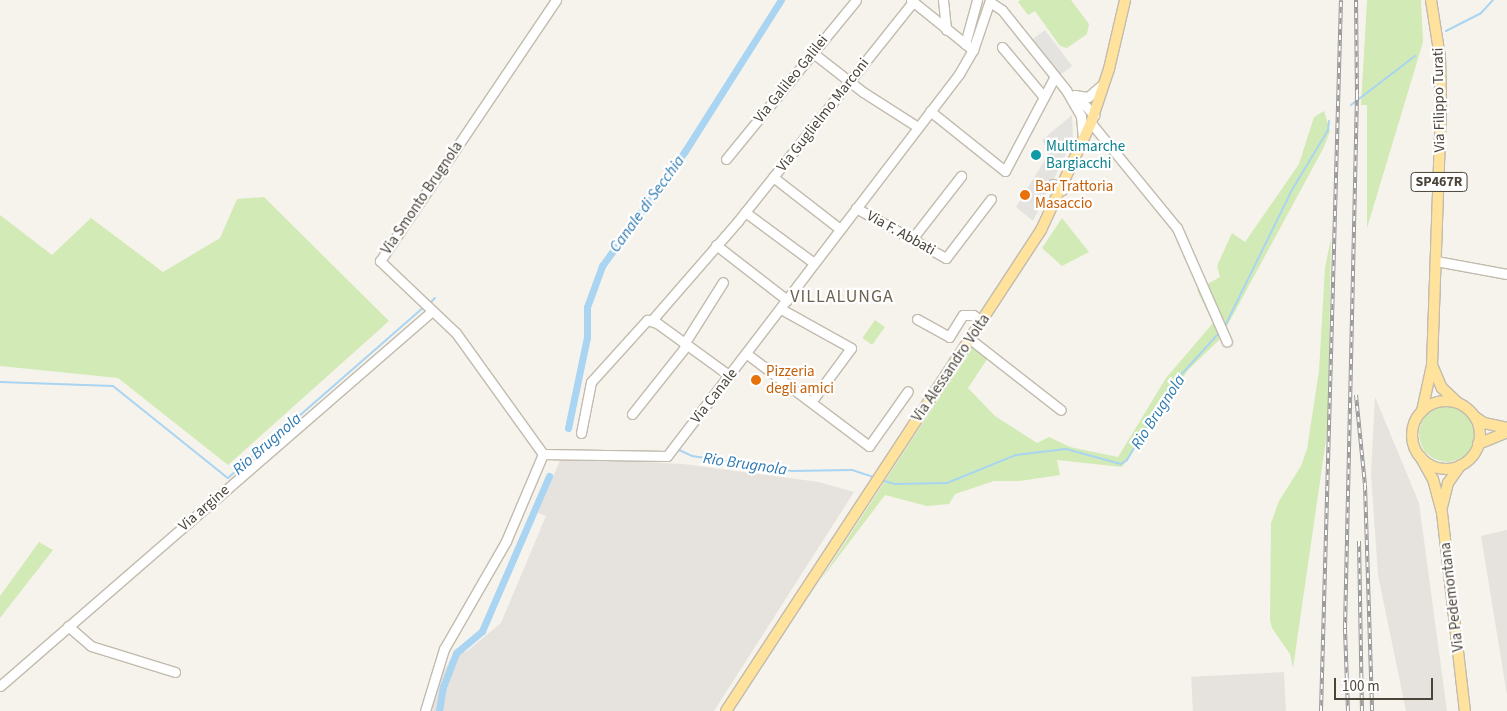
<!DOCTYPE html>
<style>
body{margin:0}
#map{position:relative;width:1507px;height:711px;overflow:hidden;background:#f6f3ec;font-family:"Source Sans 3",sans-serif}
div>[style]{position:absolute}
[style*='--x']{left:calc(var(--x)*1px);top:calc(var(--y)*1px);width:calc(var(--w)*1px);rotate:calc(var(--a)*1deg)}
.industrial>*{inset:0;background:#e6e2dd;transform-origin:0 0}
.green>*{inset:0;background:#d2eab5;transform-origin:0 0}
.round{border-radius:50%}
.parking>*{inset:0;background:#e5e3e0;transform-origin:0 0}
.stream>*{height:2px;margin:-1px;padding:0 1px;transform-origin:1px;border-radius:1px;background:#a9d4f2}
.canal>*{height:7px;margin:-3.5px;padding:0 3.5px;transform-origin:3.5px;border-radius:3.5px;background:#a9d4f2}
.roads{filter:drop-shadow(1px 0 #c2bbae) drop-shadow(-1px 0 #c2bbae) drop-shadow(0 1px #c2bbae) drop-shadow(0 -1px #c2bbae)}
.minor>*{height:9px;margin:-4.5px;padding:0 4.5px;transform-origin:4.5px;border-radius:4.5px;background:#fff}
.major>*{height:10px;margin:-5px;padding:0 5px;transform-origin:5px;border-radius:5px;background:#ffe39c}
.major>.ring{margin:-5px;padding:0;box-sizing:content-box;background:none;border:10px solid #ffe39c;border-radius:50%}
.rail>*{height:4px;margin-top:-2px;transform-origin:0;background:repeating-linear-gradient(90deg,#fff 0 5.5px,#9a9a9a 0 11px);box-sizing:border-box;border-block:1px solid #9a9a9a}
.dots>*{width:14px;height:14px;translate:-50% -50%;box-sizing:border-box;border:2px solid #fff;border-radius:50%}
span{translate:-50% -50%;white-space:nowrap;text-align:center;line-height:1.15;-webkit-text-stroke:4.5px #fff;paint-order:stroke}
.shield-label span{padding:1px 4px;background:#fff;border:1px solid;border-radius:4px;-webkit-text-stroke-width:0}
.shield-label{font-size:14px;color:#4b4439;font-weight:700}
.street-label{font-size:15px;color:#4b4439}
.culture-label{font-size:15px;color:#0d838f}
.left{translate:0 -50%;text-align:left}
.food-label{font-size:15px;color:#c56008}
.water-label{font-size:16px;color:#2e7ab2;font-style:italic}
.quarter-label{font-size:18px;color:#6e6250;letter-spacing:1px}
.scale{position:absolute;left:1334px;top:678px;width:99px;height:22px;box-sizing:border-box;border:2px solid #4b4439;border-top:0;padding-left:6px;font-size:15px;line-height:18px;white-space:nowrap;color:#4b4439;-webkit-text-stroke:4px #fff;paint-order:stroke}
</style>
<div id="map">
<div class="industrial">
<div style="clip-path:polygon(1375px 397px,1419px 503px,1447px 711px,1406px 711px,1378px 575px,1371px 474px)"></div>
<div style="clip-path:polygon(561px 458px,683px 464px,819px 482px,854px 492px,714px 711px,432px 711px,437px 683px,457px 648px,466px 652px,501px 623px,546px 516px,538px 513px)"></div>
<div style="clip-path:polygon(1507px 530px,1507px 695px,1481px 536px)"></div>
<div style="left:1284px;top:672px;width:39px;height:93px;rotate:87deg"></div>
</div>
<div class="green">
<div style="clip-path:polygon(1020px 0,1071px 0,1089px 24px,1087px 34px,1067px 48px,1060px 46px,1035px 11px,1028px 15px,1018px 2px)"></div>
<div style="clip-path:polygon(1367px 0,1421px 0,1423px 42px,1367px 228px,1367px 105px,1361px 105px)"></div>
<div style="clip-path:polygon(1324px 111px,1330px 131px,1324px 147px,1220px 339px,1188px 370px,1122px 467px,1057px 460px,1060px 475px,1020px 481px,994px 481px,955px 494px,949px 504px,927px 506px,885px 495px,820px 581px,972px 347px,988px 358px,968px 388px,995px 416px,1037px 443px,1049px 437px,1070px 447px,1118px 457px,1166px 378px,1213px 323px,1197px 290px,1220px 277px,1217px 266px,1232px 233px,1245px 242px,1299px 164px,1314px 117px)"></div>
<div style="clip-path:polygon(264px 197px,389px 321px,228px 465px,118px 378px,0 366px,0 215px,52px 255px,91px 218px,163px 272px,220px 238px,237px 199px)"></div>
<div style="clip-path:polygon(1062px 218px,1089px 252px,1062px 266px,1042px 248px)"></div>
<div style="clip-path:polygon(1331px 238px,1328px 426px,1293px 668px,1290px 654px,1272px 628px,1270px 620px,1271px 523px,1279px 501px,1301px 466px,1307px 449px,1319px 371px,1325px 268px)"></div>
<div style="left:875px;top:320px;width:12px;height:22px;rotate:35deg"></div>
<div class="round" style="left:1419px;top:406px;width:56px;height:56px"></div>
<div style="clip-path:polygon(39px 542px,53px 550px,0 618px,0 596px)"></div>
</div>
<div class="parking">
<div style="left:1045px;top:30px;width:45px;height:17px;rotate:53deg"></div>
<div style="clip-path:polygon(1072px 115px,1073px 140px,1033px 221px,1016px 207px,1049px 153px,1042px 140px)"></div>
</div>
<div class="stream">
<div style="--x:1446;--y:31;--w:38;--a:-27"></div>
<div style="--x:1480;--y:14;--w:19;--a:-47"></div>
<div style="--x:1351;--y:105;--w:81;--a:-37.4"></div>
<div style="--x:430;--y:303;--w:7;--a:-45"></div>
<div style="--x:1224;--y:328;--w:154;--a:-63.8"></div>
<div style="--x:1292;--y:190;--w:70;--a:-59"></div>
<div style="--x:1328;--y:130;--w:9;--a:-84"></div>
<div style="--x:0;--y:382;--w:113;--a:2"></div>
<div style="--x:113;--y:386;--w:147;--a:38.7"></div>
<div style="--x:228;--y:478;--w:260;--a:-41.1"></div>
<div style="--x:677;--y:449;--w:17;--a:25"></div>
<div style="--x:692;--y:456;--w:101;--a:8.5"></div>
<div style="--x:792;--y:471;--w:60;--a:-1"></div>
<div style="--x:852;--y:470;--w:23;--a:18"></div>
<div style="--x:881;--y:480;--w:15;--a:16"></div>
<div style="--x:895;--y:484;--w:52;--a:-1.1"></div>
<div style="--x:947;--y:483;--w:74;--a:-22.1"></div>
<div style="--x:1016;--y:455;--w:50;--a:-6.8"></div>
<div style="--x:1066;--y:449;--w:57;--a:15.3"></div>
<div style="--x:1121;--y:464;--w:7;--a:-34"></div>
<div style="--x:1127;--y:460;--w:85;--a:-59.5"></div>
<div style="--x:1170;--y:387;--w:73;--a:-47.8"></div>
</div>
<div class="canal">
<div style="--x:568;--y:428;--w:93;--a:-78.2"></div>
<div style="--x:587;--y:337;--w:30;--a:-90"></div>
<div style="--x:587;--y:307;--w:44;--a:-69.9"></div>
<div style="--x:602;--y:266;--w:142;--a:-54.2"></div>
<div style="--x:685;--y:151;--w:179;--a:-57.6"></div>
<div style="--x:439;--y:711;--w:24;--a:-81"></div>
<div style="--x:443;--y:687;--w:36;--a:-69"></div>
<div style="--x:456;--y:653;--w:34;--a:-40"></div>
<div style="--x:482;--y:631;--w:169;--a:-66.6"></div>
</div>
<div class="roads">
<div class="minor">
<div style="--x:911;--y:0;--w:80;--a:38.9"></div>
<div style="--x:943;--y:0;--w:30;--a:84"></div>
<div style="--x:990;--y:2;--w:14;--a:34"></div>
<div style="--x:1002;--y:10;--w:102;--a:51.3"></div>
<div style="--x:1066;--y:90;--w:30;--a:60"></div>
<div style="--x:1081;--y:116;--w:24;--a:85"></div>
<div style="--x:965;--y:44;--w:46;--a:-74.7"></div>
<div style="--x:1002;--y:47;--w:65;--a:50"></div>
<div style="--x:813;--y:53;--w:63;--a:38"></div>
<div style="--x:863;--y:92;--w:65;--a:32.5"></div>
<div style="--x:1074;--y:95;--w:14;--a:8"></div>
<div style="--x:1088;--y:97;--w:18;--a:-41"></div>
<div style="--x:1075;--y:95;--w:28;--a:46"></div>
<div style="--x:930;--y:111;--w:96;--a:38.7"></div>
<div style="--x:1005;--y:171;--w:107;--a:-62.2"></div>
<div style="--x:1091;--y:123;--w:136;--a:50.7"></div>
<div style="--x:1177;--y:228;--w:124;--a:66.3"></div>
<div style="--x:726;--y:159;--w:205;--a:-50.7"></div>
<div style="--x:773;--y:177;--w:85;--a:37.8"></div>
<div style="--x:1053;--y:184;--w:11;--a:34"></div>
<div style="--x:856;--y:208;--w:103;--a:29.1"></div>
<div style="--x:946;--y:258;--w:74;--a:-52.7"></div>
<div style="--x:745;--y:212;--w:86;--a:36.5"></div>
<div style="--x:912;--y:239;--w:80;--a:-52.1"></div>
<div style="--x:716;--y:245;--w:90;--a:37.8"></div>
<div style="--x:1436;--y:261;--w:72;--a:10.4"></div>
<div style="--x:781;--y:309;--w:80;--a:29.1"></div>
<div style="--x:851;--y:348;--w:67;--a:126.5"></div>
<div style="--x:917;--y:319;--w:37;--a:29"></div>
<div style="--x:949;--y:337;--w:26;--a:-58"></div>
<div style="--x:963;--y:315;--w:10;--a:0"></div>
<div style="--x:973;--y:315;--w:11;--a:34"></div>
<div style="--x:652;--y:320;--w:131;--a:-49"></div>
<div style="--x:738;--y:221;--w:280;--a:-51.4"></div>
<div style="--x:970;--y:339;--w:115;--a:38"></div>
<div style="--x:684;--y:344;--w:73;--a:-57.8"></div>
<div style="--x:747;--y:354;--w:153;--a:37"></div>
<div style="--x:869;--y:446;--w:67;--a:-54.7"></div>
<div style="--x:632;--y:414;--w:87;--a:-51.5"></div>
<div style="--x:581;--y:433;--w:52;--a:-78.9"></div>
<div style="--x:591;--y:382;--w:84;--a:-47.9"></div>
<div style="--x:647;--y:320;--w:10;--a:17"></div>
<div style="--x:657;--y:323;--w:90;--a:36"></div>
<div style="--x:543;--y:454;--w:124;--a:0.9"></div>
<div style="--x:667;--y:456;--w:481;--a:-52.6"></div>
<div style="--x:959;--y:74;--w:28;--a:-60"></div>
<div style="--x:973;--y:50;--w:53;--a:-71.2"></div>
<div style="--x:543;--y:454;--w:149;--a:-125.7"></div>
<div style="--x:456;--y:333;--w:105;--a:-136.5"></div>
<div style="--x:380;--y:261;--w:315;--a:-56"></div>
<div style="--x:68;--y:626;--w:30;--a:41"></div>
<div style="--x:91;--y:646;--w:88;--a:17.2"></div>
<div style="--x:0;--y:686;--w:572;--a:-40.96"></div>
<div style="--x:425;--y:711;--w:65;--a:-73"></div>
<div style="--x:444;--y:649;--w:125;--a:-60.1"></div>
<div style="--x:506;--y:541;--w:95;--a:-67"></div>
</div>
<div class="major">
<div style="--x:1432;--y:365;--w:25;--a:67"></div>
<div style="--x:1442;--y:388;--w:21;--a:43"></div>
<div class="ring" style="left:1412px;top:401px;width:58px;height:58px"></div>
<div style="--x:1422;--y:411;--w:47;--a:-77.7"></div>
<div style="--x:1432;--y:365;--w:264;--a:-88"></div>
<div style="--x:1441;--y:101;--w:44;--a:-91.3"></div>
<div style="--x:1440;--y:57;--w:58;--a:-99"></div>
<div style="--x:1475;--y:417;--w:11;--a:34"></div>
<div style="--x:1484;--y:423;--w:24;--a:12"></div>
<div style="--x:1478;--y:444;--w:31;--a:-22"></div>
<div style="--x:1420;--y:456;--w:26;--a:61"></div>
<div style="--x:1433;--y:479;--w:35;--a:75"></div>
<div style="--x:1442;--y:513;--w:199;--a:83.4"></div>
<div style="--x:1442;--y:507;--w:25;--a:-76"></div>
<div style="--x:1448;--y:483;--w:21;--a:-55"></div>
<div style="--x:726;--y:711;--w:575;--a:-56.78"></div>
<div style="--x:1041;--y:230;--w:118;--a:-65"></div>
<div style="--x:1091;--y:123;--w:57;--a:-71.6"></div>
<div style="--x:1109;--y:69;--w:71;--a:-76.9"></div>
</div>
</div>
<div class="rail">
<div style="--x:1356;--y:395;--w:90;--a:84.3"></div>
<div style="--x:1365;--y:485;--w:226;--a:88.2"></div>
<div style="--x:1359;--y:541;--w:170;--a:89"></div>
<div style="--x:1321;--y:711;--w:711;--a:-88.39"></div>
<div style="--x:1348;--y:711;--w:83;--a:-92.1"></div>
<div style="--x:1345;--y:628;--w:533;--a:-88.71"></div>
<div style="--x:1357;--y:95;--w:95;--a:-90.6"></div>
</div>
<div class="dots">
<div style="left:1036px;top:155px;background:#0f9aa8"></div>
<div style="left:1025px;top:195px;background:#e8710a"></div>
<div style="left:756px;top:380px;background:#e8710a"></div>
</div>
<div class="shield-label">
<span style="left:1439px;top:182px">SP467R</span>
</div>
<div class="street-label">
<span style="left:791px;top:79px;rotate:-51deg">Via Galileo Galilei</span>
<span style="left:1439px;top:100px;rotate:-91deg">Via Filippo Turati</span>
<span style="left:823px;top:115px;rotate:-52deg">Via Guglielmo Marconi</span>
<span style="left:422px;top:198px;rotate:-56deg">Via Smonto Brugnola</span>
<span style="left:901px;top:233px;rotate:29deg">Via F. Abbati</span>
<span style="left:951px;top:368px;rotate:-56deg">Via Alessandro Volta</span>
<span style="left:714px;top:396px;rotate:-52deg">Via Canale</span>
<span style="left:204px;top:508px;rotate:-41deg">Via argine</span>
<span style="left:1452px;top:597px;rotate:-97deg">Via Pedemontana</span>
</div>
<div class="culture-label">
<span class="left" style="left:1046px;top:155px">Multimarche<br>Bargiacchi</span>
</div>
<div class="food-label">
<span class="left" style="left:1035px;top:195px">Bar Trattoria<br>Masaccio</span>
<span class="left" style="left:766px;top:380px">Pizzeria<br>degli amici</span>
</div>
<div class="water-label">
<span style="left:647px;top:204px;rotate:-54deg">Canale di Secchia</span>
<span style="left:1158px;top:412px;rotate:-57deg">Rio Brugnola</span>
<span style="left:267px;top:444px;rotate:-41deg">Rio Brugnola</span>
<span style="left:745px;top:464px;rotate:8deg">Rio Brugnola</span>
</div>
<div class="quarter-label">
<span style="left:842px;top:297px">VILLALUNGA</span>
</div>
<div class="scale">100 m</div>
</div>
